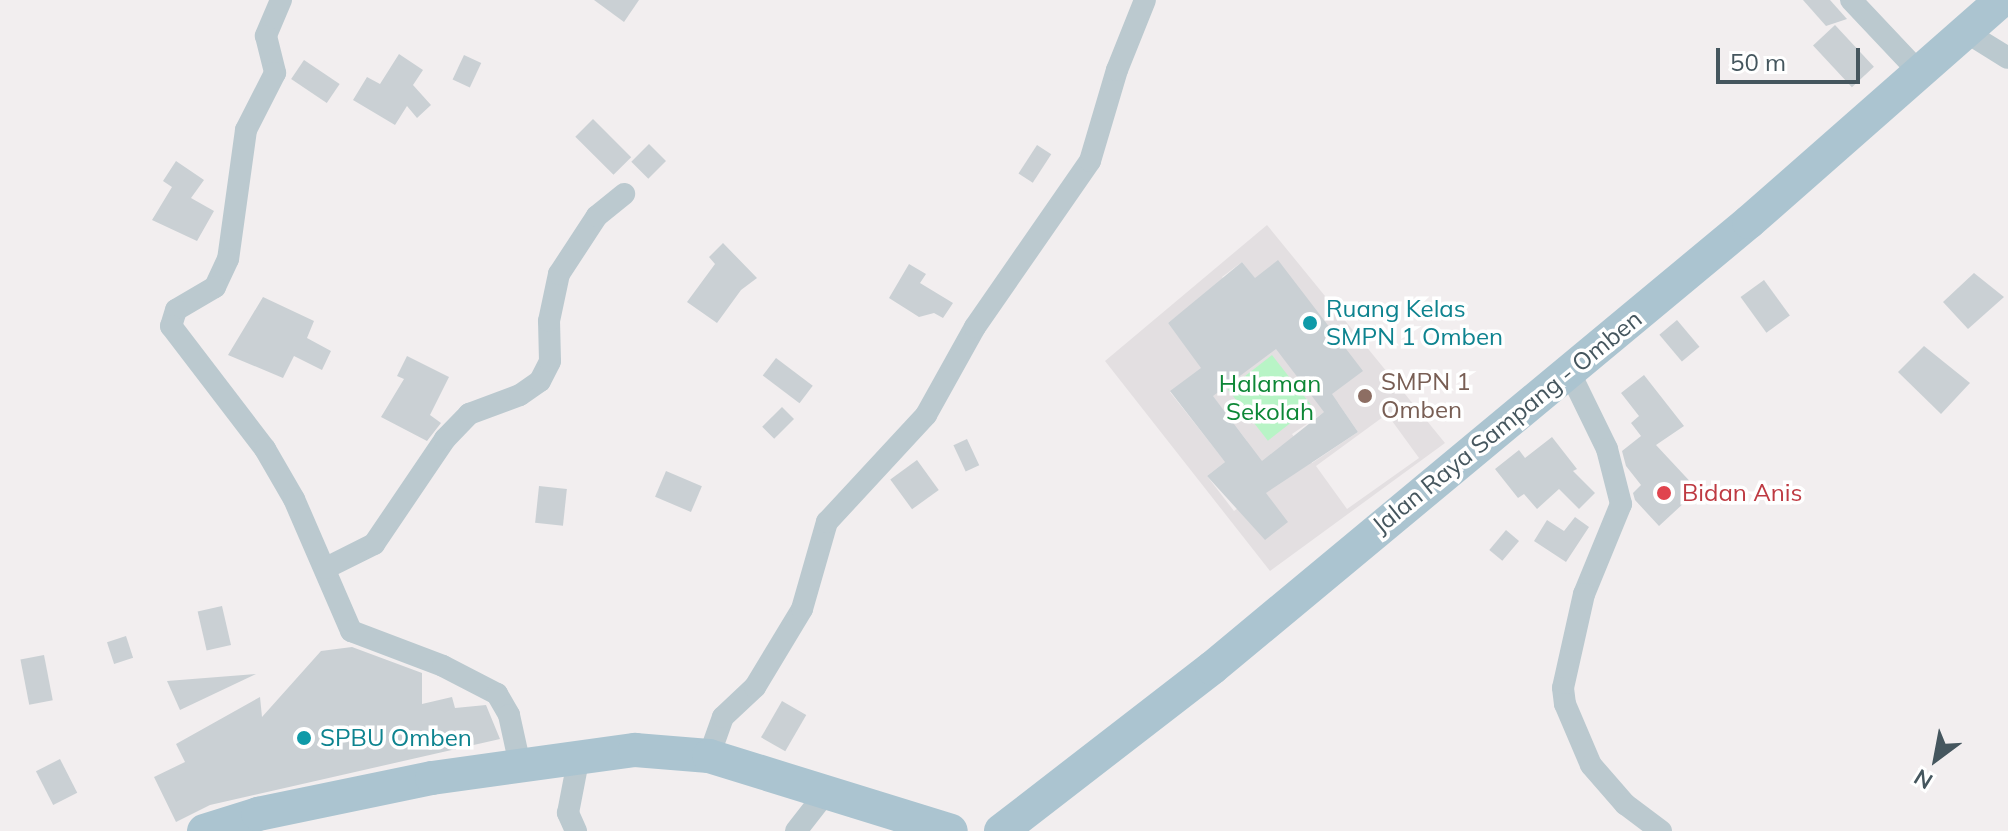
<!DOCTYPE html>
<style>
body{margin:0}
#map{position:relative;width:2008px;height:831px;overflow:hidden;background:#f2eeef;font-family:Mulish,sans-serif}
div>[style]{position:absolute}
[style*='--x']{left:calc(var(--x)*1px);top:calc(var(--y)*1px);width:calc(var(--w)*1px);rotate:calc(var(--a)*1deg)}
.education>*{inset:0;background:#e3dfe1}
.green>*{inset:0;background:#b8f4c6;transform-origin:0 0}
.building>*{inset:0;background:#cad0d4;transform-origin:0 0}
.street>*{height:22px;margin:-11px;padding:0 11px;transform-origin:11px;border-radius:11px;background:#bbc9cf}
.primary>*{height:34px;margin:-17px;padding:0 17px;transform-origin:17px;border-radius:17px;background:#abc4d0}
.dots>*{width:22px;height:22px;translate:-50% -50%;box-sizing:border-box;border:4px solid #fff;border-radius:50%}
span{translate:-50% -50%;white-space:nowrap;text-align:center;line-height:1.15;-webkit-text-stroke:7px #fff;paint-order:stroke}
.culture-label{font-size:24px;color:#0d838f}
.left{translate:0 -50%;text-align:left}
.education-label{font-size:24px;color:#785e54}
.park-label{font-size:24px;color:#0d8736}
.street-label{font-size:24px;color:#45565e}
.health-label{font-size:24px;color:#be3a42}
.north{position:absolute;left:1896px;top:719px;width:80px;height:80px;-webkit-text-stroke:6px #fff;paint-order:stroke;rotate:212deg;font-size:22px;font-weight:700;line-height:32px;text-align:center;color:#45565e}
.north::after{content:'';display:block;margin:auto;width:28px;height:36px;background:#45565e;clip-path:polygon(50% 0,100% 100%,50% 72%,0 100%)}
.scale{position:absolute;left:1716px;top:48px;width:144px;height:36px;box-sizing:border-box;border:4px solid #45565e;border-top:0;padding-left:10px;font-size:24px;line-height:28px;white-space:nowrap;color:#45565e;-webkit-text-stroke:6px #fff;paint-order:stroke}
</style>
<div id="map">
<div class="education">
<div style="clip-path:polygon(evenodd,1267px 225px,1445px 443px,1270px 571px,1105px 361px,1267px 225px,1242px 262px,1275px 304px,1255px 320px,1222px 277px,1242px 262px,1267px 225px,1214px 287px,1188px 349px,1168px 323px,1214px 287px,1267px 225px,1195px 373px,1247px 441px,1223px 459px,1170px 392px,1195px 373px,1267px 225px,1338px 403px,1358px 432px,1312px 463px,1292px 434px,1338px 403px,1267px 225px,1387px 414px,1419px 458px,1347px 509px,1316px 466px,1387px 414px,1267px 225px,1233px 456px,1260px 492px,1234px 511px,1207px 476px,1233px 456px)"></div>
</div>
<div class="green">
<div style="left:1272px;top:355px;width:65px;height:56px;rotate:52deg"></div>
</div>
<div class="building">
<div style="clip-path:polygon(594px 0,639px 0,624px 22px)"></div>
<div style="clip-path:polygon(1803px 0,1830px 0,1847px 19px,1826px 26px)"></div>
<div style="left:1835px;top:25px;width:57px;height:30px;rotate:47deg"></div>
<div style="clip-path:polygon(399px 54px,423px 70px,413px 85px,431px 105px,417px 118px,407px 106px,395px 125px,353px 100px,367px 77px,380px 84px)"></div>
<div style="left:464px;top:55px;width:19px;height:27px;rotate:25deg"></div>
<div style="left:304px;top:60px;width:43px;height:23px;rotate:34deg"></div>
<div style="left:593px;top:119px;width:54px;height:25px;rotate:45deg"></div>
<div style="left:649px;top:144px;width:24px;height:25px;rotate:45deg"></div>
<div style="left:1037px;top:145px;width:17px;height:34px;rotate:33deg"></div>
<div style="clip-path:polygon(176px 161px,204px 180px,191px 198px,214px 211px,197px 241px,152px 220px,172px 187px,163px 181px)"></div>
<div style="clip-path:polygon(723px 243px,757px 278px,741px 290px,717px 323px,687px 302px,715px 264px,709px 257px)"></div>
<div style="clip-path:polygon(evenodd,1278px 260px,1363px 371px,1332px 394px,1358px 432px,1266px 493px,1288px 522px,1265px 540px,1207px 476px,1225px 462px,1170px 391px,1201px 368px,1168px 323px,1242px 262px,1255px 278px,1278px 260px,1276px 349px,1324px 412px,1262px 461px,1213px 396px,1276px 349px)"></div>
<div style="clip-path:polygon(909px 264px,926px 274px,920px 283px,953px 303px,943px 318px,934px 313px,919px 317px,889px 298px)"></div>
<div style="clip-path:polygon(1974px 273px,2004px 297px,1968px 329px,1943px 302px)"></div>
<div style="left:1764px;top:280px;width:44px;height:29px;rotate:54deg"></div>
<div style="clip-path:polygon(263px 297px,314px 321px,307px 338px,331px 351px,322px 370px,294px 356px,283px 378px,228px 355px)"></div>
<div style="left:1677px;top:320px;width:35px;height:23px;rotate:50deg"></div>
<div style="clip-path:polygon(1924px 346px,1970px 383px,1941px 414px,1898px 372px)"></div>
<div style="clip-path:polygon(407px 356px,449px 377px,430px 415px,441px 423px,427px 441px,381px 417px,404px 379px,397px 376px)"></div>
<div style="left:776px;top:358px;width:46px;height:22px;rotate:37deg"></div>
<div style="clip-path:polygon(1644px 375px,1684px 426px,1656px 445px,1698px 490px,1659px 526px,1635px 500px,1633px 493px,1641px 485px,1626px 466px,1622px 451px,1641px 436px,1631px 423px,1639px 416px,1621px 393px)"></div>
<div style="left:782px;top:407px;width:17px;height:28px;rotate:45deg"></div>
<div style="clip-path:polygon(1552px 437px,1577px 469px,1573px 471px,1595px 493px,1579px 509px,1559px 489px,1537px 509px,1524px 494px,1518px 498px,1495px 469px,1519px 450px,1525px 458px)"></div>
<div style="left:967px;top:439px;width:29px;height:15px;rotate:65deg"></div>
<div style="left:917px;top:460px;width:37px;height:33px;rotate:54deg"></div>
<div style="left:666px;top:471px;width:39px;height:28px;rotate:23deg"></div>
<div style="left:539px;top:486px;width:28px;height:37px;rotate:6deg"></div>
<div style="clip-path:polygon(1575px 517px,1589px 527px,1566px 562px,1534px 541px,1547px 520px,1564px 531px)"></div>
<div style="left:1506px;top:530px;width:17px;height:26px;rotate:40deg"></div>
<div style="left:222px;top:606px;width:40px;height:25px;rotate:77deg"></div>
<div style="left:126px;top:636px;width:23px;height:20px;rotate:72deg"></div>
<div style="clip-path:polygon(352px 647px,422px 673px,422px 704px,452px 697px,455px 708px,486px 705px,500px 739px,210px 805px,176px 822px,154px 777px,185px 762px,176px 744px,260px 697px,262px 717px,321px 651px)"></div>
<div style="left:44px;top:655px;width:46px;height:24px;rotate:79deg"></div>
<div style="clip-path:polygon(256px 674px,180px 710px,167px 681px)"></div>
<div style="left:782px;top:701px;width:28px;height:42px;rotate:30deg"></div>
<div style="left:60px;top:759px;width:38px;height:27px;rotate:63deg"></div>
</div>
<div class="street">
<div style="--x:281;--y:0;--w:39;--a:113"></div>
<div style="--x:266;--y:36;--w:38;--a:76"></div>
<div style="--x:275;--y:73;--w:64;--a:117"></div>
<div style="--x:246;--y:130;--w:130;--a:97.9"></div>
<div style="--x:228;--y:259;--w:31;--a:115"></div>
<div style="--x:215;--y:287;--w:45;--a:149.5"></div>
<div style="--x:176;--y:310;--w:17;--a:107"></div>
<div style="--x:171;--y:326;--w:155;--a:52.6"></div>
<div style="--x:265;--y:449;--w:58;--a:59.9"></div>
<div style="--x:294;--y:499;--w:144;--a:66.6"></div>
<div style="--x:351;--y:631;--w:98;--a:20.8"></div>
<div style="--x:443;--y:666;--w:61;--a:27.4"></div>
<div style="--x:497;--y:694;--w:24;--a:60"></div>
<div style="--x:509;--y:715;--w:51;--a:77.6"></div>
<div style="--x:1851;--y:0;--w:98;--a:46.7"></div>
<div style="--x:1966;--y:32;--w:49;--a:31.8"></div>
<div style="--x:1569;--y:371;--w:87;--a:64"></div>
<div style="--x:1607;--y:449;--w:57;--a:75.7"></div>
<div style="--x:1621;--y:504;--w:97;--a:112.3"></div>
<div style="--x:1584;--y:594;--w:96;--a:102.6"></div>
<div style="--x:1563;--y:688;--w:16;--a:83"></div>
<div style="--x:1565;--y:704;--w:66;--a:66.9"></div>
<div style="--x:1591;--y:765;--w:52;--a:48.9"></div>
<div style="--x:1625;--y:804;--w:45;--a:36.9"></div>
<div style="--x:326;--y:568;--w:54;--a:-26.6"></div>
<div style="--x:374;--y:544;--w:127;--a:-55.9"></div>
<div style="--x:445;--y:439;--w:35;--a:-46"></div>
<div style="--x:469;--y:414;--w:54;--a:-20.4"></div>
<div style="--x:520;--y:395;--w:24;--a:-35"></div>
<div style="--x:540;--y:381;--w:22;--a:-63"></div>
<div style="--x:550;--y:361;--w:40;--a:-91.4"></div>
<div style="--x:549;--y:321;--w:48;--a:-78"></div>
<div style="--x:559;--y:274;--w:69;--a:-56.8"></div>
<div style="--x:597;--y:216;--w:35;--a:-39"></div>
<div style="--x:709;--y:756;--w:41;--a:-70.3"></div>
<div style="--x:723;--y:717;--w:44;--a:-43.2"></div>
<div style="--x:755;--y:687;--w:91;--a:-58.9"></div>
<div style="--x:802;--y:609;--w:91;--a:-74"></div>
<div style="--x:827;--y:522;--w:146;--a:-47.2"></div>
<div style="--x:926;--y:415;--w:101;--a:-60.9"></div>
<div style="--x:975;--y:327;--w:202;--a:-55.3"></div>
<div style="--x:1090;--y:161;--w:95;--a:-73.5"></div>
<div style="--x:1117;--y:70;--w:75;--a:-68.2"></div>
<div style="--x:576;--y:831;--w:20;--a:-114"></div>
<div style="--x:568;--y:813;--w:58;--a:-79.1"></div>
<div style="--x:796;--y:831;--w:46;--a:-52.1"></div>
</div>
<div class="primary">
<div style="--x:204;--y:831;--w:57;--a:-17.5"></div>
<div style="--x:258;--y:814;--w:178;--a:-11.7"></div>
<div style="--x:432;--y:778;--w:205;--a:-7.9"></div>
<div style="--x:635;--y:750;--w:74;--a:4.6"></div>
<div style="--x:709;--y:756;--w:253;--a:17.2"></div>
<div style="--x:1001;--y:831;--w:267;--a:-37.7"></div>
<div style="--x:1212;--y:668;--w:698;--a:-39.71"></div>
<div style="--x:1749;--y:222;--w:337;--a:-41.3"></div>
</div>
<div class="dots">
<div style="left:1310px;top:323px;background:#0f9aa8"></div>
<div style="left:1365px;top:396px;background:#8d6e63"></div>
<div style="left:1664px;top:493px;background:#e0444e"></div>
<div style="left:304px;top:738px;background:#0f9aa8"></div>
</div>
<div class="culture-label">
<span class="left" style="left:1326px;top:323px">Ruang Kelas<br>SMPN 1 Omben</span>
<span class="left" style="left:320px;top:738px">SPBU Omben</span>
</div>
<div class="education-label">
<span class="left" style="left:1381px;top:396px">SMPN 1<br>Omben</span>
</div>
<div class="park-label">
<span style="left:1270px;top:398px">Halaman<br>Sekolah</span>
</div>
<div class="street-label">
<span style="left:1507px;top:422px;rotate:-39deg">Jalan Raya Sampang - Omben</span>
</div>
<div class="health-label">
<span class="left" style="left:1682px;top:493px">Bidan Anis</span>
</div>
<div class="north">N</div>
<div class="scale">50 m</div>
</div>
